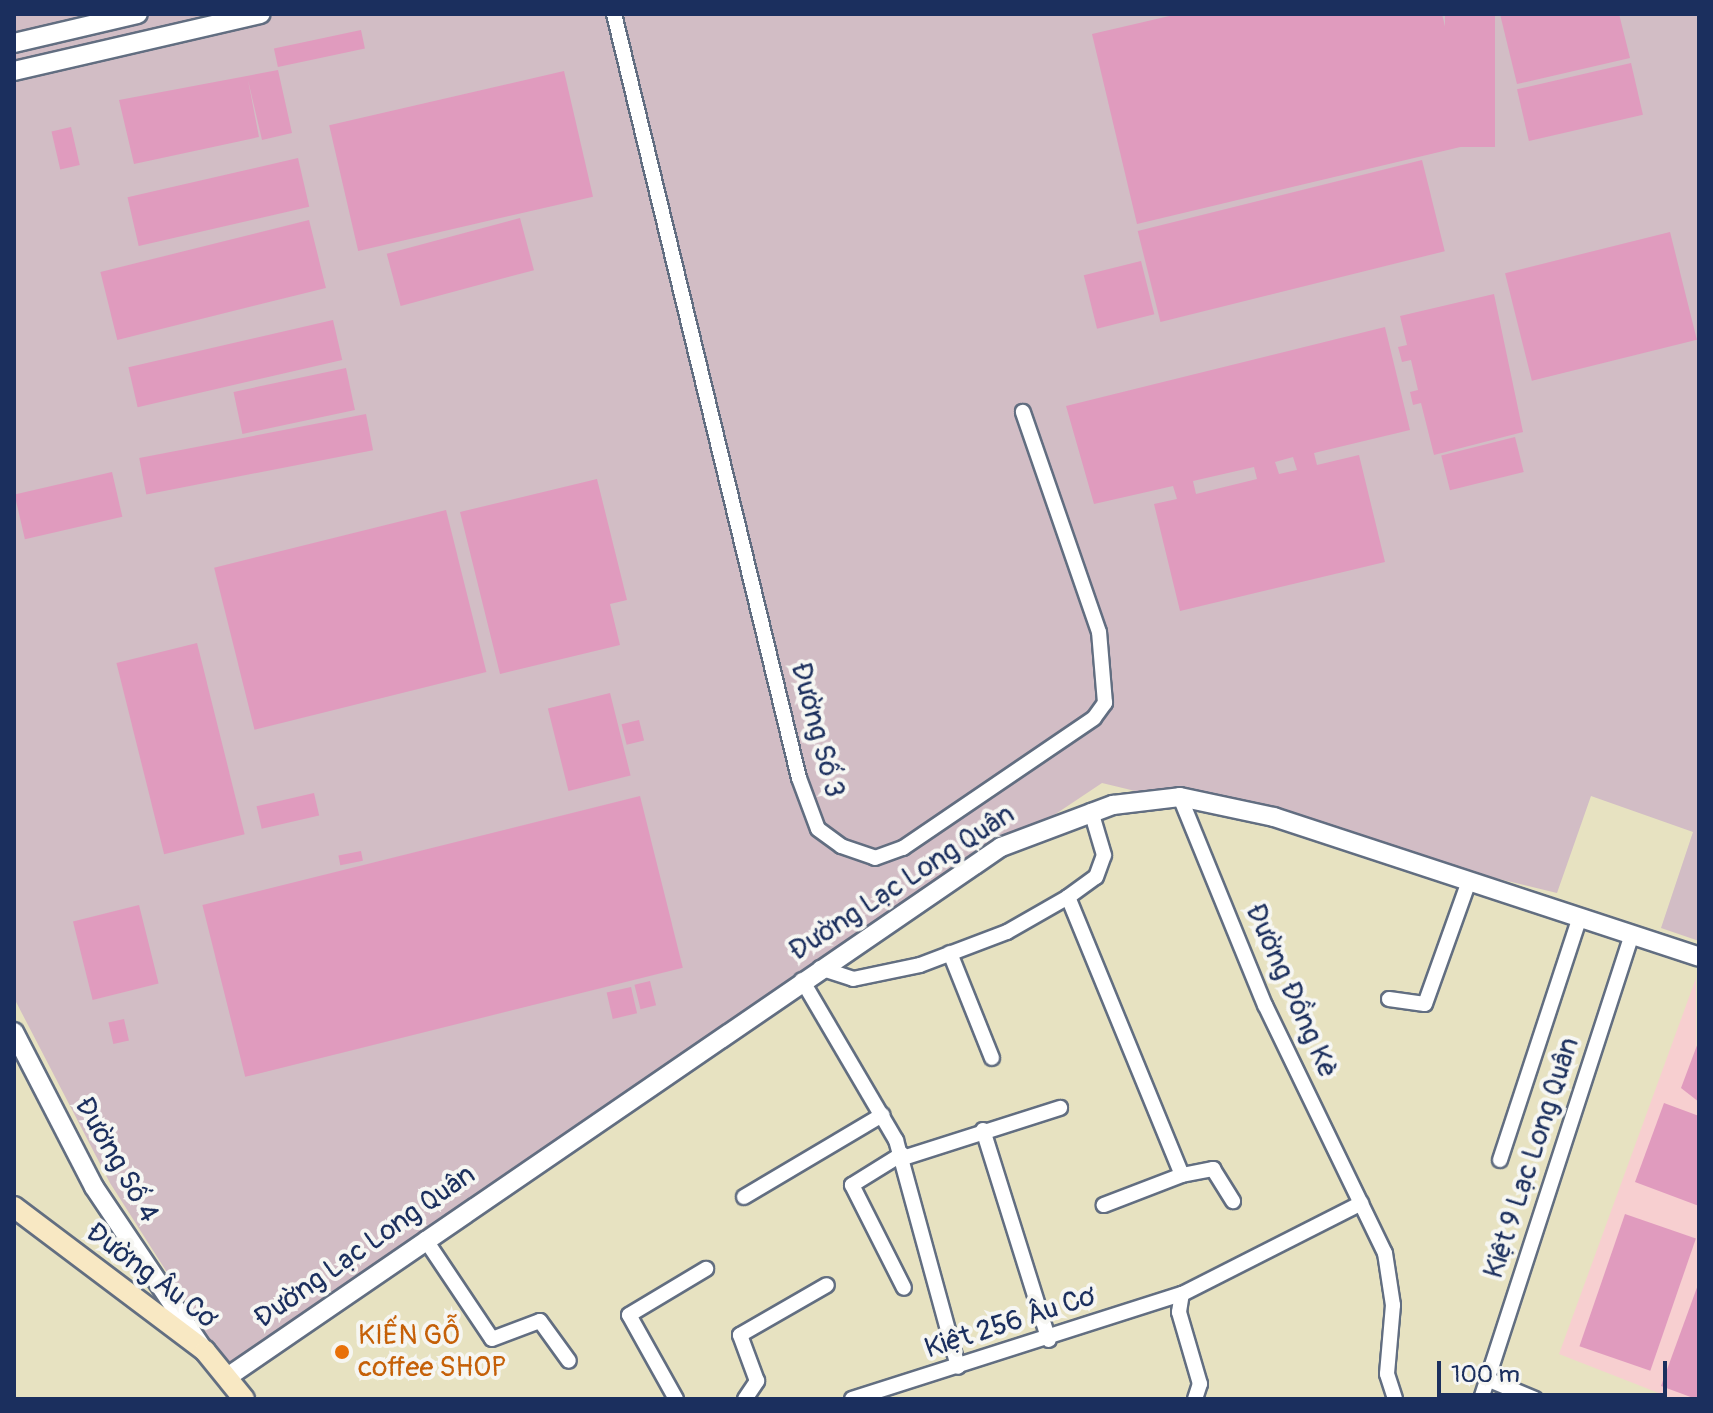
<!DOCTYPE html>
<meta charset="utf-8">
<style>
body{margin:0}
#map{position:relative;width:1713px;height:1413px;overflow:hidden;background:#e7e2c1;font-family:Pangolin,sans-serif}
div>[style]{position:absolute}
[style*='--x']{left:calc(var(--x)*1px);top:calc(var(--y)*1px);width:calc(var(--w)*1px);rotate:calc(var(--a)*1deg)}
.built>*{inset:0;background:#f7cfd0}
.industrial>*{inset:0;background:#d2bdc5}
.building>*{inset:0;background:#e09bbe;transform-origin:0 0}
.roads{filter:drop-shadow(2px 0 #626e81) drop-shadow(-2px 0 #626e81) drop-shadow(0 2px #626e81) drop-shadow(0 -2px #626e81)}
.minor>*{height:14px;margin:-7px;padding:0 7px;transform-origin:7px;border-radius:7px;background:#fff}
.tertiary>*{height:18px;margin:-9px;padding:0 9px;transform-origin:9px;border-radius:9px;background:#fff}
.secondary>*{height:20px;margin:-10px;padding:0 10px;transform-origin:10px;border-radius:10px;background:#f8e8c3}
.dots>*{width:22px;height:22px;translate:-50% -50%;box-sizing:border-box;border:4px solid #f6f6f2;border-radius:50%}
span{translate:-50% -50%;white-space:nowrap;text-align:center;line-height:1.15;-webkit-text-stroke:8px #f6f6f2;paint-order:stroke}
.street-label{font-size:28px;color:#1b2f5e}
.food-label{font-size:28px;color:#c56008}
.left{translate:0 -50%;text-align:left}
.frame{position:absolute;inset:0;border:16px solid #1b2f5e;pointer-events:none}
.scale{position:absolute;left:1437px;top:1361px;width:230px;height:36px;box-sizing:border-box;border:4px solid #1b2f5e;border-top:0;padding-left:10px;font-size:24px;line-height:28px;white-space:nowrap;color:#1b2f5e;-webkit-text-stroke:6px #f6f6f2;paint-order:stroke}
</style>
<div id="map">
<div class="built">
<div style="clip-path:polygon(1696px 978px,1699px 1399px,1674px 1399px,1559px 1354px)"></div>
</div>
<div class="industrial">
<div style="clip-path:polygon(14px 14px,1699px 14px,1699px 941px,1661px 928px,1693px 832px,1591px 796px,1557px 893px,1102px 783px,228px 1368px,110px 1183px,14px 998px)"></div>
</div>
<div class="building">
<div style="clip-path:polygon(1178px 14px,1442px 14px,1473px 144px,1137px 224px,1092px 34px)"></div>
<div style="left:1445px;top:14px;width:50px;height:133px"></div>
<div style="clip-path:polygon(1500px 14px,1619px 14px,1630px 58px,1517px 84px)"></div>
<div style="left:361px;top:30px;width:19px;height:89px;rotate:78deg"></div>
<div style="left:1631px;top:63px;width:53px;height:117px;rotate:77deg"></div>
<div style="clip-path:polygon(278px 70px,292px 133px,262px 140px,248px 80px,259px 137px,134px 164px,119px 100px)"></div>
<div style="left:564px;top:71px;width:129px;height:241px;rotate:77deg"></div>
<div style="left:71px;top:127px;width:39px;height:20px;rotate:77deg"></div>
<div style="left:298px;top:158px;width:50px;height:175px;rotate:77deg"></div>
<div style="left:1422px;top:160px;width:94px;height:293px;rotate:76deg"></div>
<div style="left:520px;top:218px;width:54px;height:138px;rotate:75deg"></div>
<div style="left:309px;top:220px;width:70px;height:215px;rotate:76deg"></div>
<div style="left:1670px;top:232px;width:111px;height:170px;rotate:76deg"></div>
<div style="left:1141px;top:261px;width:55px;height:59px;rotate:76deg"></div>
<div style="clip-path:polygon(1494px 294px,1523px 432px,1434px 455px,1421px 403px,1413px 405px,1410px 392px,1418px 390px,1411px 360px,1402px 362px,1398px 347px,1407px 345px,1400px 316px)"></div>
<div style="left:333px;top:320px;width:41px;height:210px;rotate:77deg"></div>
<div style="clip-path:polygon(evenodd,1385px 327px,1410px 430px,1314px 453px,1317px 465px,1359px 455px,1385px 562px,1180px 611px,1154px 504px,1177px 499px,1173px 486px,1094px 504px,1066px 406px,1385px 327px,1293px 457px,1297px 470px,1279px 474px,1275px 462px,1293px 457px,1385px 327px,1254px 467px,1257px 479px,1196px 494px,1193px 481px,1254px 467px)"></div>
<div style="left:346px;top:368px;width:43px;height:115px;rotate:78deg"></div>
<div style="left:366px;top:414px;width:37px;height:231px;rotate:79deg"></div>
<div style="left:1515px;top:437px;width:36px;height:76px;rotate:76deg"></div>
<div style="left:112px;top:472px;width:46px;height:100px;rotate:77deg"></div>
<div style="clip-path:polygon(597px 479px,627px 600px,610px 604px,620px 645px,500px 674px,460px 512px)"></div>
<div style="left:446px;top:510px;width:167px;height:239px;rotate:76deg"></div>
<div style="left:197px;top:643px;width:197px;height:83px;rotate:76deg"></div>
<div style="left:610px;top:693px;width:85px;height:64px;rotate:76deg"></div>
<div style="left:639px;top:720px;width:21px;height:18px;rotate:76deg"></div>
<div style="left:314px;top:793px;width:23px;height:59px;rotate:77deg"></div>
<div style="left:640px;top:796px;width:177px;height:451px;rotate:76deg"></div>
<div style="left:361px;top:851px;width:10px;height:23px;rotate:79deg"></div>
<div style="left:139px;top:905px;width:81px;height:68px;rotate:76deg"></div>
<div style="left:650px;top:981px;width:25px;height:16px;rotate:76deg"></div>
<div style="left:631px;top:987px;width:27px;height:25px;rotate:77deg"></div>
<div style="left:124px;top:1019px;width:22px;height:16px;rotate:77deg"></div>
<div style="clip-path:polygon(1699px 1040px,1699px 1102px,1681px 1088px)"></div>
<div style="clip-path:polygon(1664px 1103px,1699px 1116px,1699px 1206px,1635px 1182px)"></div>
<div style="left:1625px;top:1214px;width:75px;height:140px;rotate:19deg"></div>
<div style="clip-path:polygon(1699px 1282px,1699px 1399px,1696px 1399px,1661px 1386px)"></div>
</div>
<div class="roads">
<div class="minor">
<div style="--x:614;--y:14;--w:786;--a:76.39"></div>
<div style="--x:799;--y:778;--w:54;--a:69.6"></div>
<div style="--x:818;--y:829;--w:29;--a:36"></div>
<div style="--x:841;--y:846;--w:36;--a:19"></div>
<div style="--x:875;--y:858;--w:30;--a:-20"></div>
<div style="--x:903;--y:848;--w:231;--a:-34.2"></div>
<div style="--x:1094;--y:718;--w:19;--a:-54"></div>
<div style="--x:1105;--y:703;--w:71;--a:-94.8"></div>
<div style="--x:1099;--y:632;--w:233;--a:-109.1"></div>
<div style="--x:1180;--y:797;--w:225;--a:67.8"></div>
<div style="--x:1265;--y:1005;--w:276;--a:64.2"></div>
<div style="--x:1385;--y:1253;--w:53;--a:81.3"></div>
<div style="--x:1393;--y:1305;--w:69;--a:95"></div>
<div style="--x:1387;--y:1374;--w:26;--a:72"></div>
<div style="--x:1068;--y:897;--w:300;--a:67.7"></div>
<div style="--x:1182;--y:1175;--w:84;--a:159"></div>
<div style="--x:950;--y:953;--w:113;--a:68.2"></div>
<div style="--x:820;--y:968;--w:35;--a:18"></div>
<div style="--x:853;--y:979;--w:68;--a:-11.8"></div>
<div style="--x:920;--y:965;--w:93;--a:-20.8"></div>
<div style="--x:1007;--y:932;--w:70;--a:-29.8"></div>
<div style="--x:1068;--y:897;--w:34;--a:-36"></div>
<div style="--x:1096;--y:877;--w:23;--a:-70"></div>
<div style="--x:1104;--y:855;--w:46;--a:-106.5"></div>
<div style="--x:802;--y:980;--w:186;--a:59.6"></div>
<div style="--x:896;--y:1140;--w:235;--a:74.7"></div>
<div style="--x:1389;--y:999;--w:36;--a:8"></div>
<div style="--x:1425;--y:1004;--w:131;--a:-70.3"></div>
<div style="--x:983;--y:1130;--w:220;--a:72.6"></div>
<div style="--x:902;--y:1154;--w:59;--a:148.2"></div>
<div style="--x:852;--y:1185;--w:115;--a:63.2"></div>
<div style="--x:903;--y:1158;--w:165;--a:-17.7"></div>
<div style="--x:1500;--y:1160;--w:256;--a:-71.8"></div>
<div style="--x:1182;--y:1175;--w:32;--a:-11"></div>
<div style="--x:1213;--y:1169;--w:38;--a:58"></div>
<div style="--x:744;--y:1197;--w:161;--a:-30.7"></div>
<div style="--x:425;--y:1239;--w:120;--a:56.2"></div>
<div style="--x:492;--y:1339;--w:51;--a:-20.6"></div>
<div style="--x:540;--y:1321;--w:49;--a:54.1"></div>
<div style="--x:1487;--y:1379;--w:52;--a:22.6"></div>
<div style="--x:676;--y:1399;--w:96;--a:-119.2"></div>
<div style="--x:629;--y:1315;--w:90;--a:-30.9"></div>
<div style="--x:745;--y:1399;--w:22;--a:-56"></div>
<div style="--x:757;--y:1381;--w:49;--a:-110.3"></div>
<div style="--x:740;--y:1335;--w:100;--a:-29.9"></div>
<div style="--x:852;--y:1399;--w:346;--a:-17.7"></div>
<div style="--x:1195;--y:1399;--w:16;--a:-72"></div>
<div style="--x:1200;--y:1384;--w:75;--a:-106.3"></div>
<div style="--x:1179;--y:1312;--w:18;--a:-81"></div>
<div style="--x:1182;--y:1294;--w:201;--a:-26.9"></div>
<div style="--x:1481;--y:1399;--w:489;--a:-72"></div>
</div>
<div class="tertiary">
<div style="--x:14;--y:43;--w:127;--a:-13.2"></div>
<div style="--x:14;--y:71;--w:253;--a:-13"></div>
<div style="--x:14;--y:1032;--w:174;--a:62.7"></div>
<div style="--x:94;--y:1187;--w:192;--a:56.1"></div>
<div style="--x:229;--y:1376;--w:936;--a:-34.42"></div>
<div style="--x:1001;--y:847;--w:120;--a:-20.6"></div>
<div style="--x:1113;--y:805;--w:67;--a:-6.8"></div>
<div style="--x:1180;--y:797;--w:96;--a:12"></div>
<div style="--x:1274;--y:817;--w:447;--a:18.2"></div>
</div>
<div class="secondary">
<div style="--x:14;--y:1207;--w:239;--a:37"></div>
<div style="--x:205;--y:1351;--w:62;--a:50.9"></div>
</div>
</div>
<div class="dots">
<div style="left:342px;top:1352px;background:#e8710a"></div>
</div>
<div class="street-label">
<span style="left:817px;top:730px;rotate:75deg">Đường Số 3</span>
<span style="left:902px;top:883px;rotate:-33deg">Đường Lạc Long Quân</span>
<span style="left:1291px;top:991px;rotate:66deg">Đường Đồng Kè</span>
<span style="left:1532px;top:1158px;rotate:-72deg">Kiệt 9 Lạc Long Quân</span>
<span style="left:116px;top:1160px;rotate:60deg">Đường Số 4</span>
<span style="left:365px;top:1247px;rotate:-35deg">Đường Lạc Long Quân</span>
<span style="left:151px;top:1276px;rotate:37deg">Đường Âu Cơ</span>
<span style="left:1010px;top:1323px;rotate:-18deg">Kiệt 256 Âu Cơ</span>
</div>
<div class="food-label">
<span class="left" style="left:358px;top:1352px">KIẾN GỖ<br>coffee SHOP</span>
</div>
<div class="frame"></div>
<div class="scale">100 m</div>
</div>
